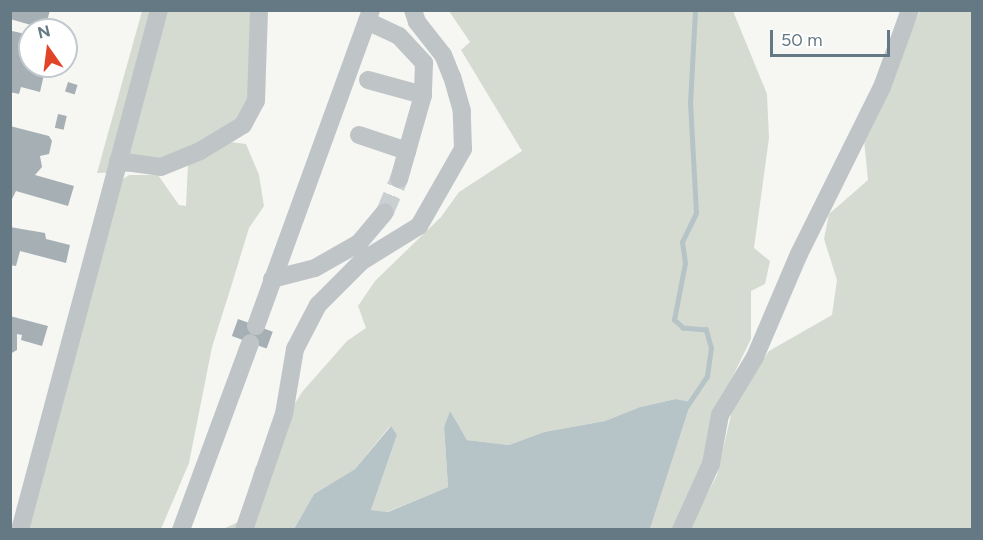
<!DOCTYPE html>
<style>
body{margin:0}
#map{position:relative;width:983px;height:540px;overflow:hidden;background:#f6f6f3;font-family:Figtree,sans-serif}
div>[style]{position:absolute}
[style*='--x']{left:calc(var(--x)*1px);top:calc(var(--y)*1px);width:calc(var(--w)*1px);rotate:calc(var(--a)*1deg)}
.green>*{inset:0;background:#d6dbd2}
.water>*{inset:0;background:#b6c4c7}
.stream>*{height:4.5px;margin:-2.25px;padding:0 2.25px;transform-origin:2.25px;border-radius:2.25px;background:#b6c4c7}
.building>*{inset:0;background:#a6b0b4;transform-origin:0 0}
.minor-tunnel>*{height:18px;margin-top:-9px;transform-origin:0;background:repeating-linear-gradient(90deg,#cad0d2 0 18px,transparent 0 27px)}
.minor>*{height:18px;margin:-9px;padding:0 9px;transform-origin:9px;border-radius:9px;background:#bfc4c7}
span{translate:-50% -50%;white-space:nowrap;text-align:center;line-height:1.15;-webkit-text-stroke:6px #fff;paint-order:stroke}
.frame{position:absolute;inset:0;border:12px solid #657984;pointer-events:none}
.north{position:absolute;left:18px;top:18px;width:60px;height:60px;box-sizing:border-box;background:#fff;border:2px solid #c1c9ce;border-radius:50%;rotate:346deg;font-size:16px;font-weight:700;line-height:24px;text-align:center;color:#657984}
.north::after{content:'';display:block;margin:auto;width:21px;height:27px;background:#e24428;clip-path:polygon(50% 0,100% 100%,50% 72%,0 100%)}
.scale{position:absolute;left:770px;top:30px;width:120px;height:27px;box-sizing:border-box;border:3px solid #657984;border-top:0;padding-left:8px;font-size:18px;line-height:21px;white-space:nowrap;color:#657984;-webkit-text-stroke:4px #fff;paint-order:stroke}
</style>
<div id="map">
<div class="green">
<div style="clip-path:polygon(142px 11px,251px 11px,250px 99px,237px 123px,152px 171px,97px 173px)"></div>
<div style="clip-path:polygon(449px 11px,733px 11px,767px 94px,769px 138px,754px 248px,770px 261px,765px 284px,751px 291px,751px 339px,711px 421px,705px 466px,674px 529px,650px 529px,691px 402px,676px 399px,640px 407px,605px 421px,544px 432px,509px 445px,467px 440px,450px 412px,444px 427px,448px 487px,387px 512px,371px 510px,397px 435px,390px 426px,355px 469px,314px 494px,294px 529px,221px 530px,240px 521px,255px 468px,302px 392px,347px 341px,366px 328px,358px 306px,375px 281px,441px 217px,459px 192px,522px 151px,461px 50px,470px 42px)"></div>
<div style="clip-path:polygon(920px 11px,972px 11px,972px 529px,689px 530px,717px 475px,734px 402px,769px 351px,832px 315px,837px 280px,824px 239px,829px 214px,868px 180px,864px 140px)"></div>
<div style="clip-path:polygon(230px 142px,246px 144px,259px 175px,264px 206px,249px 228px,231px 287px,212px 347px,189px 463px,161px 529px,27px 530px,114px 185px,129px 175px,158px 175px,179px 205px,186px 206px,188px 163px)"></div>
</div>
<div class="water">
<div style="clip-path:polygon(676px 399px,691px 402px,650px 529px,294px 529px,314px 494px,355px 469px,391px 426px,397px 435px,371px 510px,388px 512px,448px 487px,444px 427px,450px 411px,467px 440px,509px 445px,544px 432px,605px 421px,640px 407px)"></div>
</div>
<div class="stream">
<div style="--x:687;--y:406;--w:36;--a:-56"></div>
<div style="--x:707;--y:376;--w:28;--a:-82"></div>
<div style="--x:711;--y:348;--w:19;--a:-106"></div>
<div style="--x:706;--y:330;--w:23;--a:-175"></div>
<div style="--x:683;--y:328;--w:12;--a:-138"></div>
<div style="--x:674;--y:320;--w:58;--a:-79.1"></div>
<div style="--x:685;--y:263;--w:21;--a:-98"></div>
<div style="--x:682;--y:242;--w:32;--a:-64"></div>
<div style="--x:696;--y:213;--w:110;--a:-93.1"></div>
<div style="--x:690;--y:103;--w:93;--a:-86.9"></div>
</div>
<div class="building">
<div style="clip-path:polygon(10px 10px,50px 10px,45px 29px,10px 19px)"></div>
<div style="clip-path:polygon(12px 31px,30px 35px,30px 66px,42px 66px,45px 70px,40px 92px,21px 87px,19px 94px,10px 92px)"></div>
<div style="left:68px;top:82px;width:10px;height:10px;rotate:17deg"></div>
<div style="left:58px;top:114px;width:9px;height:14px;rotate:13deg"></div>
<div style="clip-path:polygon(10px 126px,49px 136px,52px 141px,49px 154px,40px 156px,42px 167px,35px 175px,74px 186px,68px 206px,16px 191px,10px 203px)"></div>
<div style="clip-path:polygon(10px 227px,45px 233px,46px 239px,70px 245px,66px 263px,20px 251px,16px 266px,10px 265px)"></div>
<div style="clip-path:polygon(10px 316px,48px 326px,42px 346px,21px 340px,22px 335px,17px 334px,17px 350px,10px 354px)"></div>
<div style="left:238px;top:319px;width:37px;height:18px;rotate:20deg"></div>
</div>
<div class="minor-tunnel">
<div style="--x:385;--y:212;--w:36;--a:-67"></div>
</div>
<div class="minor">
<div style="--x:367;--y:21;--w:35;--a:25"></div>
<div style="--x:399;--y:36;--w:37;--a:47"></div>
<div style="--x:424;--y:63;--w:32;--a:92"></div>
<div style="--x:423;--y:95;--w:87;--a:105.9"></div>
<div style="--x:368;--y:80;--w:57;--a:15.3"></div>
<div style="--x:359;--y:135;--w:51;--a:18.4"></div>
<div style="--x:118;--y:161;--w:43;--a:7.9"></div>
<div style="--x:161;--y:167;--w:42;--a:-22.3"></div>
<div style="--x:200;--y:151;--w:50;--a:-31.2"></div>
<div style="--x:243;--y:125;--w:27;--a:-62"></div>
<div style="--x:256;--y:101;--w:91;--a:-88.1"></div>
<div style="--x:272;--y:279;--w:44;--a:-14.3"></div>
<div style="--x:315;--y:268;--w:51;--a:-29.6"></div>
<div style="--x:359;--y:243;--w:40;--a:-50"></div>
<div style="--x:256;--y:326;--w:336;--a:-70"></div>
<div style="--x:20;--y:530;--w:538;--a:-75.03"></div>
<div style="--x:181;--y:530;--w:199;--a:-69.7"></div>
<div style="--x:244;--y:530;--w:123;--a:-71"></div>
<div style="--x:284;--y:414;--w:66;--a:-80.4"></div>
<div style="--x:295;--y:349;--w:50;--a:-62.4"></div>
<div style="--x:318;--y:305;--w:62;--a:-45"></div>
<div style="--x:362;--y:261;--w:67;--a:-31.6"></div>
<div style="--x:419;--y:226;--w:89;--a:-60.3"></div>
<div style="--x:463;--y:149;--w:38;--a:-92"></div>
<div style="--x:462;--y:111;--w:35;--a:-106"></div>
<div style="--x:452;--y:77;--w:24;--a:-112"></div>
<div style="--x:443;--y:55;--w:42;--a:-128.2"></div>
<div style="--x:417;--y:22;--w:13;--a:-108"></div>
<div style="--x:681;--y:530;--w:72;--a:-65.6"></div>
<div style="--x:711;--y:464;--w:50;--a:-79.6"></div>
<div style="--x:720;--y:415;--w:68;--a:-58.9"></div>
<div style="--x:755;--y:357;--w:112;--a:-66.9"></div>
<div style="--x:799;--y:254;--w:186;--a:-63.6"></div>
<div style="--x:882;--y:87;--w:82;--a:-70"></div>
</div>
<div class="frame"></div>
<div class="north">N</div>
<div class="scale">50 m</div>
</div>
